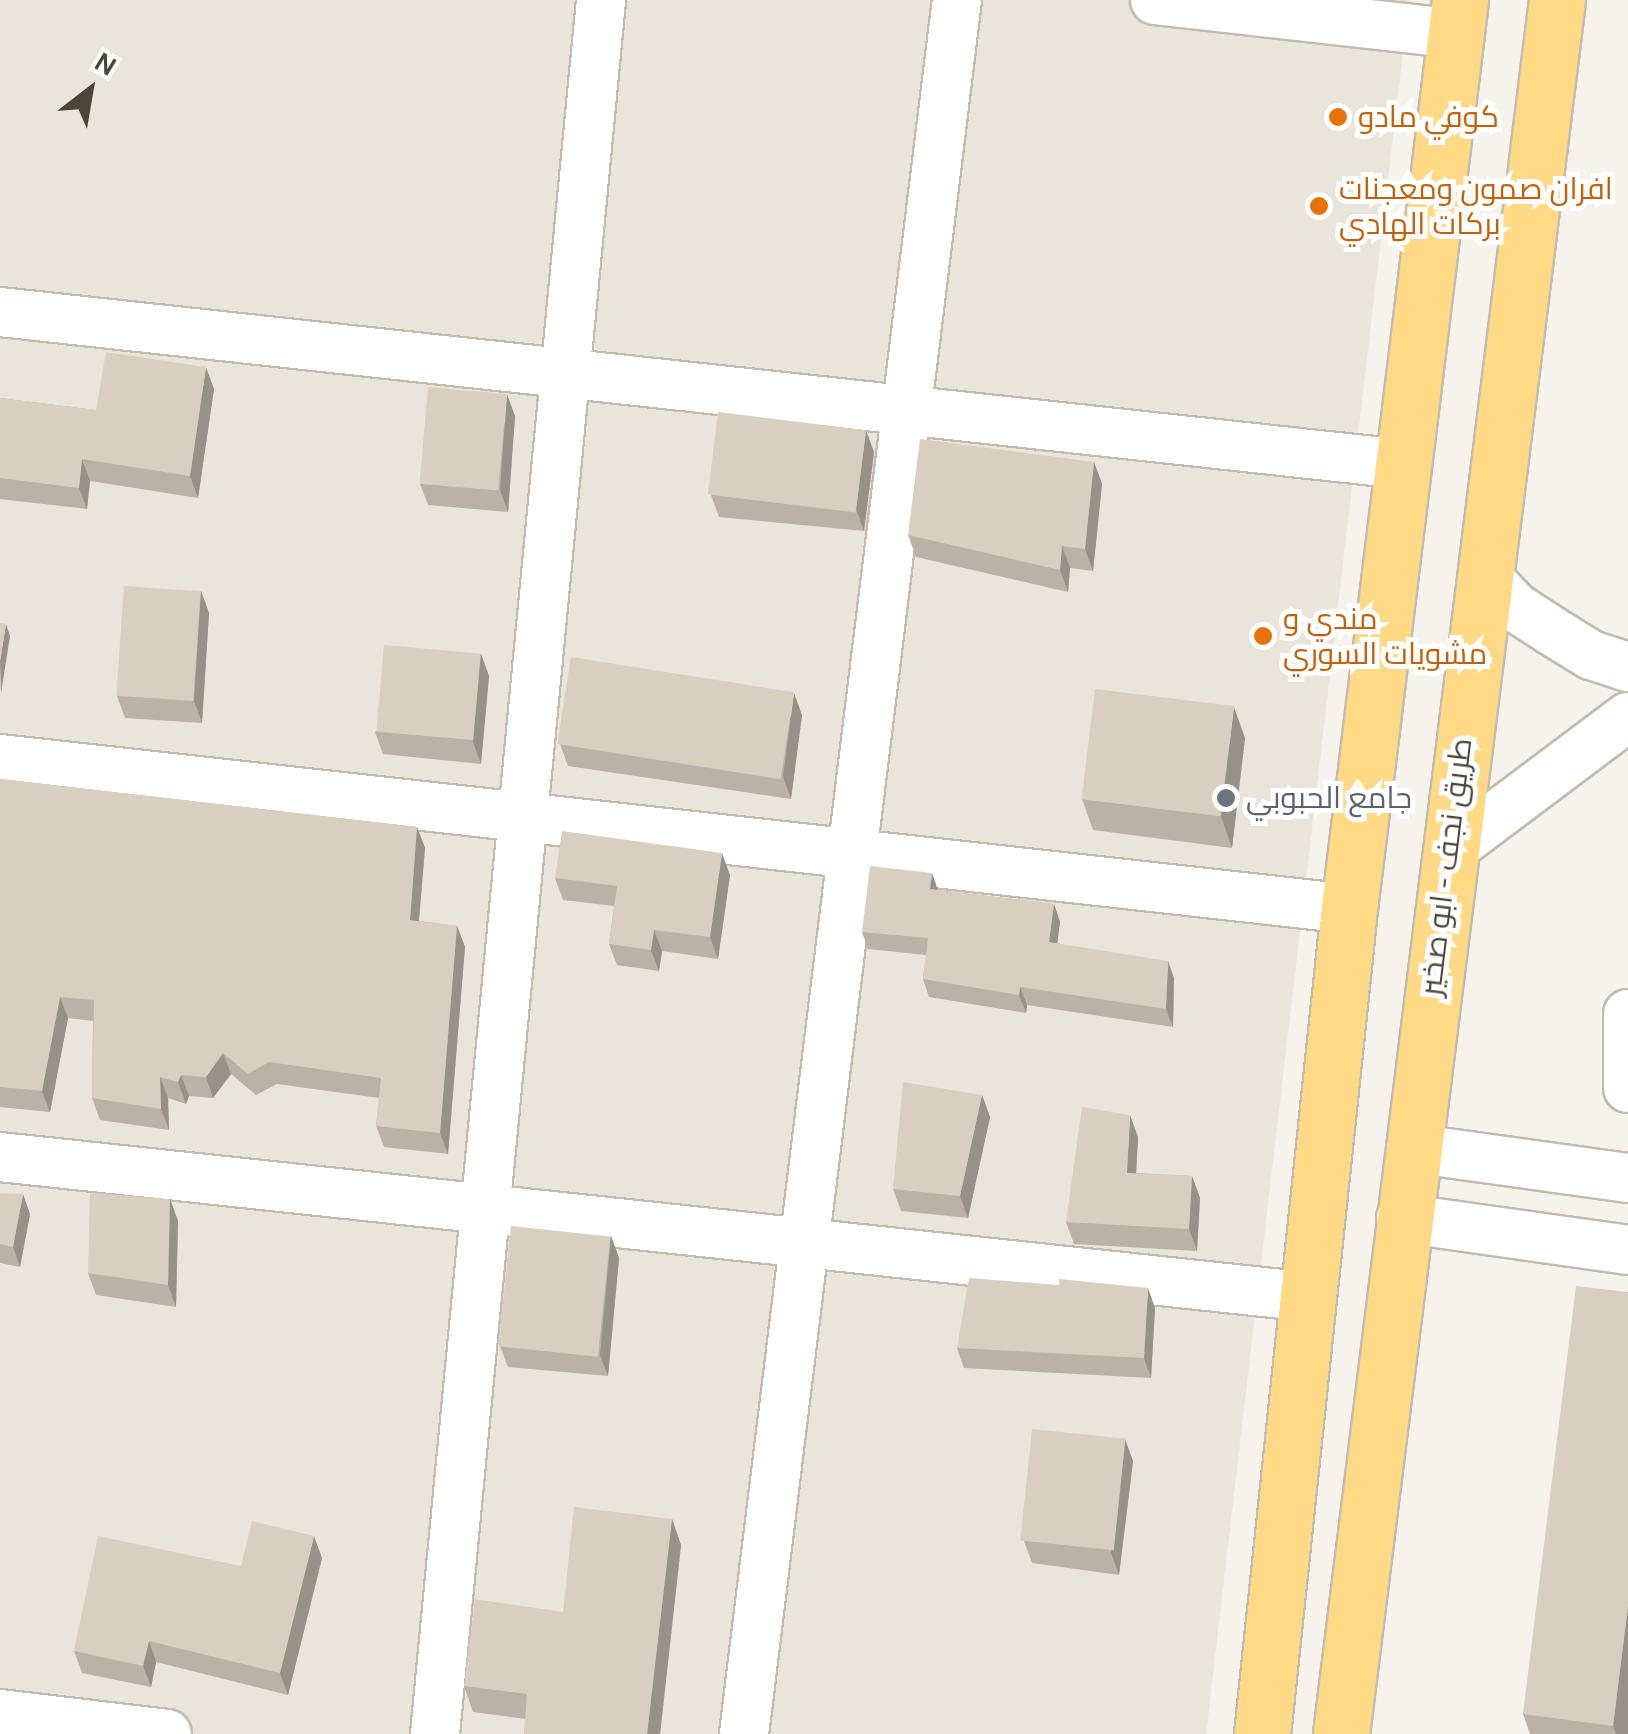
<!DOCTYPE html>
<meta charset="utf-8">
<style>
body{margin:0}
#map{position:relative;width:1628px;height:1734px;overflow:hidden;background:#f6f3ec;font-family:Karla,Cairo,sans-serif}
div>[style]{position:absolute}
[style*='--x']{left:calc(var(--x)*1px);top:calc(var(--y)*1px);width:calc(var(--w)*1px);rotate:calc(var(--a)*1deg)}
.residential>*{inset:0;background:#eae5da}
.roads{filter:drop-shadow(2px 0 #c2bbae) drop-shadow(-2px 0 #c2bbae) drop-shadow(0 2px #c2bbae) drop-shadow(0 -2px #c2bbae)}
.minor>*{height:48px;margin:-24px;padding:0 24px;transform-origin:24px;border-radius:24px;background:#fff}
.trunk>*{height:55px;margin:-27.5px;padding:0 27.5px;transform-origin:27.5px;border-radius:27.5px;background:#ffd985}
.wall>*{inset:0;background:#bab2a6}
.shaded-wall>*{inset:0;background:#979187}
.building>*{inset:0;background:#d8cfc1;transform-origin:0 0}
.dots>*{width:28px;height:28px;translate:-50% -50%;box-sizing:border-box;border:5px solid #fff;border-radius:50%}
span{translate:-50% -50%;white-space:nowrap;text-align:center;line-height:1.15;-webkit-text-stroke:10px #fff;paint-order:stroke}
.food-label{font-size:30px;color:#c56008}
.left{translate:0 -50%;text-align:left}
.worship-label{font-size:30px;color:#5b616d}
.street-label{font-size:30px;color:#4b4439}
.north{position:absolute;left:40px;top:40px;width:100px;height:100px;-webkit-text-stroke:8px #fff;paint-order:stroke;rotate:31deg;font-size:28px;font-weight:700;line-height:40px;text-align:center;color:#4b4439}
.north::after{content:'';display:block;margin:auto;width:35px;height:45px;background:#4b4439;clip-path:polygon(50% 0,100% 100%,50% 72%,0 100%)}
</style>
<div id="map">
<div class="residential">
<div style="clip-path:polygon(0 0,1409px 0,1206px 1734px,0 1734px)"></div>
</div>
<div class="roads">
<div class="minor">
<div style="--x:1155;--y:0;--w:303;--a:6.4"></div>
<div style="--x:0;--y:312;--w:1409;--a:6.19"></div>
<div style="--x:1484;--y:574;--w:45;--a:46.8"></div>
<div style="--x:1515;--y:607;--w:44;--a:33"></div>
<div style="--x:1552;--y:631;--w:46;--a:31.6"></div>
<div style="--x:1591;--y:655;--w:39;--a:18"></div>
<div style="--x:0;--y:759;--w:1357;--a:6.34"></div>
<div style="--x:1448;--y:852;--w:225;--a:-36.9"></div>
<div style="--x:1628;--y:1014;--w:74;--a:90"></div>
<div style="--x:1411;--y:1148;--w:219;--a:7.9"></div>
<div style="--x:0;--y:1157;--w:1317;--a:6.1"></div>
<div style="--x:1401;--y:1218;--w:229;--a:8"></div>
<div style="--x:0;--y:1714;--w:168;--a:6.8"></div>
<div style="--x:435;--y:1734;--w:1742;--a:-84.53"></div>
<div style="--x:744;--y:1734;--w:1747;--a:-83"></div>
</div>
<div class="trunk">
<div style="--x:1262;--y:1734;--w:830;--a:-83.98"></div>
<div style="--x:1349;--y:909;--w:916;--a:-83.04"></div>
<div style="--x:1341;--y:1734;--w:1747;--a:-82.9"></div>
</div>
</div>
<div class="wall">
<div style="clip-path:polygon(214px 389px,198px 498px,90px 481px,87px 509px,0 499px,0 398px,96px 410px)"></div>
<div style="clip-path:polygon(515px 416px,508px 512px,428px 505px,420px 484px)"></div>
<div style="clip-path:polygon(874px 452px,864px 531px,719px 517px,711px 495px)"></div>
<div style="clip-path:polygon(1094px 462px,1102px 484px,1093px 571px,1070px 568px,1068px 592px,916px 557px,908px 535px)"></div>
<div style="clip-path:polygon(201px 591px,209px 613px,202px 723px,125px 718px,117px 696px)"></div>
<div style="clip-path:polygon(481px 654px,489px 676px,481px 764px,383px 754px,375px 732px)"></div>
<div style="clip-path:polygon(802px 715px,791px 799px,568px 766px,560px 744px)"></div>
<div style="clip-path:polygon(1245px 738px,1232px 848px,1093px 830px,1082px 799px)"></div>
<div style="clip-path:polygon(0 779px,417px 827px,425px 848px,419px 921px,457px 926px,465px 947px,448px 1154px,384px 1147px,376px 1126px,379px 1098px,277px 1084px,256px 1095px,231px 1074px,213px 1098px,189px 1096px,186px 1104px,168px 1098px,169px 1130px,100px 1120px,92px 1098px,93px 1021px,68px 1018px,50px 1112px,0 1107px)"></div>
<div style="clip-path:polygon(932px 873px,938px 890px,1054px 904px,1060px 922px,1057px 943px,1174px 978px,1173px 1027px,1027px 1005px,1026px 1013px,929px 997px,923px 979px,926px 955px,868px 949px,862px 932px)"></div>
<div style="clip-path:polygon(730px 875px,718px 959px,662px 951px,659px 971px,617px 965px,609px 944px,614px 906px,563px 900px,555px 878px)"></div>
<div style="clip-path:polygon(982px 1095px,990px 1117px,968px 1218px,901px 1211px,893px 1189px)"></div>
<div style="clip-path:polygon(1138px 1137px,1136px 1173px,1192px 1176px,1200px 1198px,1197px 1251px,1074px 1244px,1066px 1222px)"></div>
<div style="clip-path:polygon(0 1193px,30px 1214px,20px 1267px,0 1263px)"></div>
<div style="clip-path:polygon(170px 1199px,178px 1221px,176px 1307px,96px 1295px,88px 1273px)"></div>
<div style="clip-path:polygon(611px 1236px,619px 1258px,608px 1376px,508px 1367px,500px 1346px)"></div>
<div style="clip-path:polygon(1628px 1292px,1628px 1734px,1530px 1734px,1523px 1714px)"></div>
<div style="clip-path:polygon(1155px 1308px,1151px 1378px,964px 1368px,957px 1348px)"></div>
<div style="clip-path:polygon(1133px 1461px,1119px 1575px,1032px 1563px,1024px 1541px)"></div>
<div style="clip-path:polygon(672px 1519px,681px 1545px,660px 1734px,524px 1734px,526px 1719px,473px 1712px,464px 1686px,563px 1612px)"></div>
<div style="clip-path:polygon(322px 1558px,288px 1695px,156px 1662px,151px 1687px,82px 1673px,74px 1651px)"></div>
</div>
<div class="shaded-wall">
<div style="clip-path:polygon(206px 367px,214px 389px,198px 498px,190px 476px)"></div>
<div style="clip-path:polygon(507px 394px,515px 416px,508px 512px,500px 490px)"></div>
<div style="clip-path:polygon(866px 430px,874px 452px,864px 531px,856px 509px)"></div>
<div style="clip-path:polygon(82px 459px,90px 481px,87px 509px,79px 488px)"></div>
<div style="clip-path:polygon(1094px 462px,1102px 484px,1093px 571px,1085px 549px)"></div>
<div style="clip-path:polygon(1062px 546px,1070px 568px,1068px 592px,1060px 570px)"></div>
<div style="clip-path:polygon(201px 591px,209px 613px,202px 723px,194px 701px)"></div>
<div style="clip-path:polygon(6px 624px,10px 636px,1px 693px,0 661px)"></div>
<div style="clip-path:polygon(481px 654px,489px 676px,481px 764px,473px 742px)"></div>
<div style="clip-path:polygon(794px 693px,802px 715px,791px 799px,783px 777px)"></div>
<div style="clip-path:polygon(1234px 707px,1245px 738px,1232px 848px,1221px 816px)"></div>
<div style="clip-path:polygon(417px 827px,425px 848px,417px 942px,410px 920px)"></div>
<div style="clip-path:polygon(722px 853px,730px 875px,718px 959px,710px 937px)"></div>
<div style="clip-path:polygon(932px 873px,938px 891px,930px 889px)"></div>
<div style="clip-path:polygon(1054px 904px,1060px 922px,1055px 960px,1049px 942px)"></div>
<div style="clip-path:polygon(457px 926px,465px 947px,448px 1154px,440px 1133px)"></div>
<div style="clip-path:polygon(654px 930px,662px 951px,659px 971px,651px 950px)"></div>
<div style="clip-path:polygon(1168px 961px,1174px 978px,1173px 1027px,1166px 1009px)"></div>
<div style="clip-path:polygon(1020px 987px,1027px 1005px,1026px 1013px,1019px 995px)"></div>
<div style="clip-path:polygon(60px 997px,68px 1018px,50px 1112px,42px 1091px)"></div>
<div style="clip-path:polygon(223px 1053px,231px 1074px,213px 1098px,206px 1077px)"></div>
<div style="clip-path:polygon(181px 1075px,189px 1096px,186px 1104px,178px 1082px)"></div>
<div style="clip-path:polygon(160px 1077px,168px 1098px,169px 1130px,161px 1109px)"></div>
<div style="clip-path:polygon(982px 1095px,990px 1117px,968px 1218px,960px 1196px)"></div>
<div style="clip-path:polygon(1130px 1115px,1138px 1137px,1135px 1194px,1127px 1173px)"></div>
<div style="clip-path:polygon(1192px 1176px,1200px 1198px,1197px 1251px,1189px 1229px)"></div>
<div style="clip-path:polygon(23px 1194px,30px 1214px,20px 1267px,13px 1247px)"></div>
<div style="clip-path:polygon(170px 1199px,178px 1221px,176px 1307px,168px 1285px)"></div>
<div style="clip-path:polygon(611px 1236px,619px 1258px,608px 1376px,600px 1355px)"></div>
<div style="clip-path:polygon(1148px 1288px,1155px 1308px,1151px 1378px,1144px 1358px)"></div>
<div style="clip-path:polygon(1125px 1439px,1133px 1461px,1119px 1575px,1111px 1553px)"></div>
<div style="clip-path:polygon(672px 1519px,681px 1545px,660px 1734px,647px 1734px)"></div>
<div style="clip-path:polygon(314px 1536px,322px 1558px,288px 1695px,280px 1673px)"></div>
<div style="clip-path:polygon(1628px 1606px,1628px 1734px,1616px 1734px,1613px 1726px)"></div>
<div style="clip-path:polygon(149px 1641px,156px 1662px,151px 1687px,143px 1666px)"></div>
</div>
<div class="building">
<div style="clip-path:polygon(106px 352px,206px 367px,190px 476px,82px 459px,79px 488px,0 478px,0 398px,96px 410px)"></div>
<div style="left:428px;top:387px;width:79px;height:97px;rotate:5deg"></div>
<div style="left:718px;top:412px;width:149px;height:83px;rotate:7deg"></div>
<div style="clip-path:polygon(920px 439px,1094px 462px,1085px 549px,1062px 546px,1060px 570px,908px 535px)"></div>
<div style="left:124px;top:586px;width:77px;height:110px;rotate:4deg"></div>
<div style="clip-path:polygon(0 623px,6px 624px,0 661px)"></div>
<div style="left:384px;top:645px;width:97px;height:87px;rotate:5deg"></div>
<div style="left:571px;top:657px;width:226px;height:88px;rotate:9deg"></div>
<div style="left:1095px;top:689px;width:140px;height:111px;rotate:7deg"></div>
<div style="clip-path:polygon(0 779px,417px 827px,410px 920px,457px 926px,440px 1133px,376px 1126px,381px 1078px,269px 1062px,248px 1074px,223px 1053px,206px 1077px,181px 1075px,178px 1082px,160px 1077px,161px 1109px,92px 1098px,94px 1000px,60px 997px,42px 1091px,0 1087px)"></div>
<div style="clip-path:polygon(562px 831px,722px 853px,710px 937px,654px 930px,651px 950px,609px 944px,617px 886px,555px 878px)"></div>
<div style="clip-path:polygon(870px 866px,932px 873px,930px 889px,1054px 904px,1049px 942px,1168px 961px,1166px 1009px,1020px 987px,1019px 995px,923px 979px,928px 938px,862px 932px)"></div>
<div style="clip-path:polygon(903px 1082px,982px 1095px,960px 1196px,893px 1189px)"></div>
<div style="clip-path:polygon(1082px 1107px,1130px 1115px,1127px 1173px,1192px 1176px,1189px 1229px,1066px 1222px)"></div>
<div style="clip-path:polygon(0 1193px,23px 1194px,13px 1247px,0 1244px)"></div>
<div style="clip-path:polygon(90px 1193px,170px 1199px,168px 1285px,88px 1273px)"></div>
<div style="left:511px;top:1226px;width:100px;height:121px;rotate:6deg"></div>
<div style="clip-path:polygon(969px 1278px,1059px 1285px,1059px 1279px,1148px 1288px,1144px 1358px,957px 1348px)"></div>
<div style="clip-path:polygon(1576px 1286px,1628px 1292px,1628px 1606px,1613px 1726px,1523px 1714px)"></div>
<div style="left:1032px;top:1429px;width:94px;height:112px;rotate:6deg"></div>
<div style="clip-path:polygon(574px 1507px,672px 1519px,647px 1734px,524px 1734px,527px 1694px,464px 1686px,475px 1599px,563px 1612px)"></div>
<div style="clip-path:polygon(252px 1521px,314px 1536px,280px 1673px,149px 1641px,143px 1666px,74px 1651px,98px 1536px,241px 1566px)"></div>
</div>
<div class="dots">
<div style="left:1338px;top:117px;background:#e8710a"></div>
<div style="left:1319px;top:206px;background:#e8710a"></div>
<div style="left:1263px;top:636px;background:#e8710a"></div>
<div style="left:1226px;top:798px;background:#6b7280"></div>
</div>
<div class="food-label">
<span class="left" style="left:1358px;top:117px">كوفي مادو</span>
<span class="left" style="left:1339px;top:206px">افران صمون ومعجنات<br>بركات الهادي</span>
<span class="left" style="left:1283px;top:636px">مندي و<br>مشويات السوري</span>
</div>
<div class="worship-label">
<span class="left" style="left:1246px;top:798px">جامع الحبوبي</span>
</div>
<div class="street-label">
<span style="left:1446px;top:867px;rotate:-83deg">طريق نجف - ابو صخير</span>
</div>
<div class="north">N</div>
</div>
